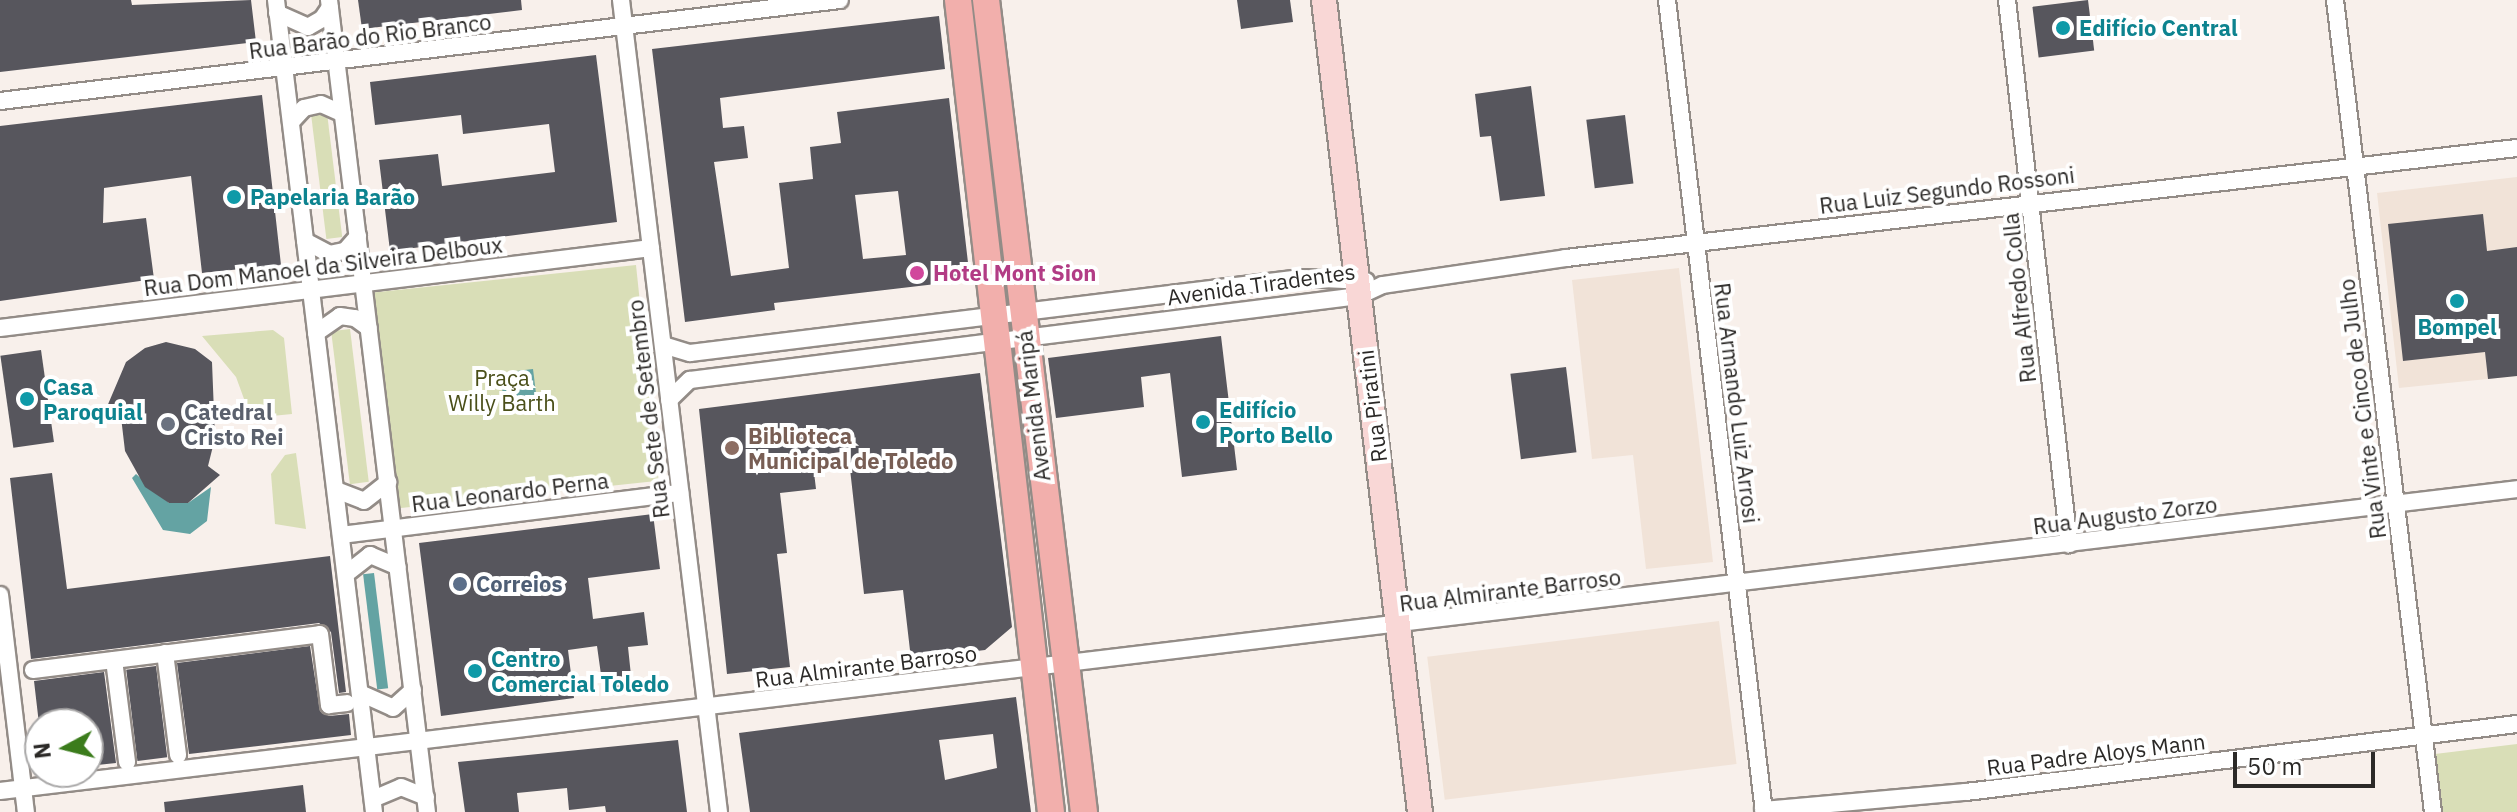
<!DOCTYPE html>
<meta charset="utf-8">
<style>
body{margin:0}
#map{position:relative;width:2517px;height:812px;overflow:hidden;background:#f8f0eb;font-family:"IBM Plex Sans",sans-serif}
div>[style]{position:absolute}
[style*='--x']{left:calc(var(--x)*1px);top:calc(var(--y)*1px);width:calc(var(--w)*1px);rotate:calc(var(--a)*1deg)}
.built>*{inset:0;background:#f1e3d8;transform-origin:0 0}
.green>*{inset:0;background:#d9deb7;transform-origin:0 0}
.water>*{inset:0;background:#64a3a3;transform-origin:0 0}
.building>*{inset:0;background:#57565d;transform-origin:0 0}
.roads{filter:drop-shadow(2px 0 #938c87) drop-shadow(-2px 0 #938c87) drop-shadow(0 2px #938c87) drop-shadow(0 -2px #938c87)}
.street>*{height:16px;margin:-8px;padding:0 8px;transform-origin:8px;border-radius:8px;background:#fff}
.secondary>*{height:24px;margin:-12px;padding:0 12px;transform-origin:12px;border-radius:12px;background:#f9d7d6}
.primary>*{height:26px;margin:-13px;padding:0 13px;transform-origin:13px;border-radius:13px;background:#f2afac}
.dots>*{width:22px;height:22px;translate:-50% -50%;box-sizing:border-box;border:4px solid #fff;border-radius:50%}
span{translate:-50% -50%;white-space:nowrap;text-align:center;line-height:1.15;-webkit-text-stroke:8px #fff;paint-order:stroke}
.culture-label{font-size:22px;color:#0d838f;font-weight:700}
.left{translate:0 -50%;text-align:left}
.street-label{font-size:22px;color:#2b2927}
.hotel-label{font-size:22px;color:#b23c85;font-weight:700}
.park-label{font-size:22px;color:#4a4f19}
.worship-label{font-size:22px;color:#5b616d;font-weight:700}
.education-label{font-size:22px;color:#785e54;font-weight:700}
.service-label{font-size:22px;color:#4e5e75;font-weight:700}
.north{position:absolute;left:24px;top:708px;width:80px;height:80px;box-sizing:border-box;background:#fff;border:2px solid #aaa9a9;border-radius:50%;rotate:263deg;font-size:22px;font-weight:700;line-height:32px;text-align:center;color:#2b2927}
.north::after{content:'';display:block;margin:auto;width:28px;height:36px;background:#3b7c1c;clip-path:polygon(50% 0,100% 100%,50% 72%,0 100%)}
.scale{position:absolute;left:2233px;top:752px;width:142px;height:36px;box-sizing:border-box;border:4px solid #2b2927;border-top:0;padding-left:10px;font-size:24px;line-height:28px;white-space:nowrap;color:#2b2927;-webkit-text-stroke:6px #fff;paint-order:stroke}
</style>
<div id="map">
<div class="built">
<div style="clip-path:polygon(2517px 177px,2517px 376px,2399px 388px,2377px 193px)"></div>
<div style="clip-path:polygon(1679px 268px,1713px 562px,1646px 569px,1633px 455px,1592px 459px,1572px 280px)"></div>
<div style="left:1719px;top:621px;width:144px;height:294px;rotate:83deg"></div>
</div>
<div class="green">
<div style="left:327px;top:113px;width:125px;height:16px;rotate:83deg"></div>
<div style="left:636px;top:265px;width:217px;height:264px;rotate:84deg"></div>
<div style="left:350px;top:329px;width:154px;height:19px;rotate:83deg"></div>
<div style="clip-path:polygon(273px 330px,284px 338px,292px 414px,251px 418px,236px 377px,202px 336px)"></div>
<div style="clip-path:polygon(296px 453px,306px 529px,275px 524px,271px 474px,285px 455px)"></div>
<div style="clip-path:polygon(2517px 744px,2517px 812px,2443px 812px,2435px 754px)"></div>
</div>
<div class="water">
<div style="left:533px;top:369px;width:35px;height:33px;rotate:83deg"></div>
<div style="clip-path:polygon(136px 474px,169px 503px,188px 503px,211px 487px,207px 521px,190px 534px,163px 530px,132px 478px)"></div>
<div style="left:374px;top:573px;width:116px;height:11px;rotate:83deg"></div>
</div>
<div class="building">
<div style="clip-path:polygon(0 0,131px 0,132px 5px,251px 0,256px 42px,0 72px)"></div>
<div style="clip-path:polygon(358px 0,521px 0,522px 10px,362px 29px)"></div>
<div style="clip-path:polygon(1237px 0,1290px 0,1293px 22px,1241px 29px)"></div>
<div style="left:2088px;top:0;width:51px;height:56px;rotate:83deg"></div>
<div style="clip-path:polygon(evenodd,939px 16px,945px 69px,720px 98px,723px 128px,744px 126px,748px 158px,714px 162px,731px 276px,789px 268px,779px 183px,813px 179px,810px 147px,841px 143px,837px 112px,949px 98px,970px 280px,774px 303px,775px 310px,685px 322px,652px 49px,939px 16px,898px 191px,906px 255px,863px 259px,855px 195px,898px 191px)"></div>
<div style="clip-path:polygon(596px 55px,617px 222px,390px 251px,379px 160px,438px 154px,442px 186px,555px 172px,549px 124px,463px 134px,461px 115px,375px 125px,370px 82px)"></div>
<div style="clip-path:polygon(1531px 86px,1545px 196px,1500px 201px,1491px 136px,1480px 137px,1475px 94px)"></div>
<div style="clip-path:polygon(262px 95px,281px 265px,202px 273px,191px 176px,104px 188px,103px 223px,146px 218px,154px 279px,0 301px,0 126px)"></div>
<div style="left:1625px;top:115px;width:69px;height:39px;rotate:83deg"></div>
<div style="clip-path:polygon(2483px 214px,2487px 251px,2517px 247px,2517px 376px,2488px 379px,2485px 352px,2403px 361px,2388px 224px)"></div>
<div style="clip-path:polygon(1221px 336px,1237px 470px,1182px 477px,1170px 373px,1141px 377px,1144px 407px,1056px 418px,1048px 358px)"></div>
<div style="clip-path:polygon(166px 342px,195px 349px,212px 362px,215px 438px,208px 466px,220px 475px,188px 503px,169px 503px,145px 487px,125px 451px,121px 417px,106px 409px,126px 362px,145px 348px)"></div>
<div style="left:41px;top:350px;width:93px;height:41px;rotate:82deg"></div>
<div style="left:1566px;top:367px;width:86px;height:56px;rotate:83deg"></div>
<div style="clip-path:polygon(980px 373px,1012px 627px,985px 650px,911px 659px,903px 590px,864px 594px,848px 451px,812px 456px,816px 489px,780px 493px,787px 553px,777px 554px,790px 667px,727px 674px,699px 409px)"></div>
<div style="clip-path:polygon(52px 473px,67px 589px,330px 556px,346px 692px,339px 693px,331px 632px,319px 623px,31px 659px,10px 478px)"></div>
<div style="clip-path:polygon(653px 514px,660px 569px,588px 578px,593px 619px,644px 612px,648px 645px,628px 647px,632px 685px,603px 689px,597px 646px,568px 650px,574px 698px,441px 716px,419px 543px)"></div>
<div style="clip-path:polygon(310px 646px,320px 711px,329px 716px,349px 714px,351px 735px,189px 754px,177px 663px)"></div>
<div style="left:156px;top:666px;width:92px;height:30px;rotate:83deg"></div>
<div style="clip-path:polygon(104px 672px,116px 763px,88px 766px,88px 724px,39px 724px,34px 681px)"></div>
<div style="clip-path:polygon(evenodd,1016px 697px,1031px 812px,750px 812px,739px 733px,1016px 697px,993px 734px,997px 768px,945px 780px,939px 740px,993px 734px)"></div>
<div style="clip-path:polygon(678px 740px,687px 812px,606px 812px,605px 806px,569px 810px,567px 788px,517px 793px,519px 812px,465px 812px,458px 762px)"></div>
<div style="clip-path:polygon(303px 785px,306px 812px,165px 812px,164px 802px)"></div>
</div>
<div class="roads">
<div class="street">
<div style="--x:276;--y:0;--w:818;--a:83.12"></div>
<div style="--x:329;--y:0;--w:818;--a:83.12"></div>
<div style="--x:621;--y:0;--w:818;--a:83.12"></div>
<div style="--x:1667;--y:0;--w:818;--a:83.19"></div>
<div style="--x:2007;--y:0;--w:548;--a:83.5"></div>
<div style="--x:2335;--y:0;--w:818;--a:83.12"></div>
<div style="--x:277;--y:13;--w:34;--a:24"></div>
<div style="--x:308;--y:27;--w:16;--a:-30"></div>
<div style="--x:322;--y:19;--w:14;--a:-56"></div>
<div style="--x:0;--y:101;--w:846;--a:-6.86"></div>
<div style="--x:291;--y:122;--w:19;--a:-47"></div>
<div style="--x:304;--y:108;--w:17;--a:-13"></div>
<div style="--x:321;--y:104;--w:24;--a:24"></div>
<div style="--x:305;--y:241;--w:27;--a:28"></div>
<div style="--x:329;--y:254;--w:16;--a:-11"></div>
<div style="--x:345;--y:251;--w:20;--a:-49"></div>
<div style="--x:0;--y:328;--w:656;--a:-7.01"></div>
<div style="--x:316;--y:333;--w:29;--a:-35"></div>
<div style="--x:340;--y:316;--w:15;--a:8"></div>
<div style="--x:355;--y:318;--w:17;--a:36"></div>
<div style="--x:663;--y:345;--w:28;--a:17"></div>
<div style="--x:690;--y:353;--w:616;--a:-7"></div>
<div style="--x:1301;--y:278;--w:65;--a:2.6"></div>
<div style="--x:669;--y:400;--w:29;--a:-44"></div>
<div style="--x:690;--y:380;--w:674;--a:-7.16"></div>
<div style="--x:1359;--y:296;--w:26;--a:-25"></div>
<div style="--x:1383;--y:285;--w:185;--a:-8.4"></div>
<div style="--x:1566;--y:258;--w:957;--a:-6.6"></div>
<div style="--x:336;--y:490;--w:30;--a:21"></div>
<div style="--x:364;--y:501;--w:31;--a:-38"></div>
<div style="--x:341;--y:535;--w:342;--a:-7.1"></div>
<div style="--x:346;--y:574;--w:31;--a:-38"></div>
<div style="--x:370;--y:555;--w:30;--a:23"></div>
<div style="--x:0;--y:595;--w:219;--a:83.2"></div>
<div style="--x:165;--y:653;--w:103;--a:82.7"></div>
<div style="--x:114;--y:660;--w:103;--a:82.7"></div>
<div style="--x:33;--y:670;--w:289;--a:-7.1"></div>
<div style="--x:320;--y:634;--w:72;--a:82.8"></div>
<div style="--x:329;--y:705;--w:18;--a:-6"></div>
<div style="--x:360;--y:693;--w:36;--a:24"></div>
<div style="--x:393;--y:708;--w:27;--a:-42"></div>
<div style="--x:0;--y:791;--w:2535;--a:-6.84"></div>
<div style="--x:373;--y:799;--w:30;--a:-23"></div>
<div style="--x:401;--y:787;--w:27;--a:22"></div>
<div style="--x:1763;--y:810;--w:204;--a:-5.1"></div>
<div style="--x:1966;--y:792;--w:555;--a:-7.04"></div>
</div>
<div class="secondary">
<div style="--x:1324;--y:0;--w:818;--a:83.26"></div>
</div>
<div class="primary">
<div style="--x:958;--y:0;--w:817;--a:83.47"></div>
<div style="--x:986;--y:0;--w:818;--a:83.12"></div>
</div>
</div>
<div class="dots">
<div style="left:2063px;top:28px;background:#0f9aa8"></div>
<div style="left:234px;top:197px;background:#0f9aa8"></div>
<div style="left:917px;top:273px;background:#d1479c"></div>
<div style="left:2457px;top:301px;background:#0f9aa8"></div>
<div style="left:27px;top:399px;background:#0f9aa8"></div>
<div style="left:1203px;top:422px;background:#0f9aa8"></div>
<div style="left:168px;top:424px;background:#6b7280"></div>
<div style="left:732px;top:448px;background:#8d6e63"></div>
<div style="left:460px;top:584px;background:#5c6f8a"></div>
<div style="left:475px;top:671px;background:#0f9aa8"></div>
</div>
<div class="culture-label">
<span class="left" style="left:2079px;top:28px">Edifício Central</span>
<span class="left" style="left:250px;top:197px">Papelaria Barão</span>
<span style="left:2457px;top:327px">Bompel</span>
<span class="left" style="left:43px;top:399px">Casa<br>Paroquial</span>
<span class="left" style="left:1219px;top:422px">Edifício<br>Porto Bello</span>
<span class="left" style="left:491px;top:671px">Centro<br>Comercial Toledo</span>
</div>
<div class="street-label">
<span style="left:370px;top:36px;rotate:-7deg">Rua Barão do Rio Branco</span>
<span style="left:1947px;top:190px;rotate:-7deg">Rua Luiz Segundo Rossoni</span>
<span style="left:323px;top:266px;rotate:-7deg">Rua Dom Manoel da Silveira Delboux</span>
<span style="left:1261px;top:284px;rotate:-8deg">Avenida Tiradentes</span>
<span style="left:2019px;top:298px;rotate:-96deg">Rua Alfredo Colla</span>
<span style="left:1737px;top:403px;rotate:83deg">Rua Armando Luiz Arrosi</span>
<span style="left:1033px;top:406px;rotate:-97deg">Avenida Maripá</span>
<span style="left:1372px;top:406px;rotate:-97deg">Rua Piratini</span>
<span style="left:648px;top:409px;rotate:-97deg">Rua Sete de Setembro</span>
<span style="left:2362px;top:409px;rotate:-97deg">Rua Vinte e Cinco de Julho</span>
<span style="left:510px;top:492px;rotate:-7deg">Rua Leonardo Perna</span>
<span style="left:2125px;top:515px;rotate:-7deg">Rua Augusto Zorzo</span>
<span style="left:1510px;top:590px;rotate:-7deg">Rua Almirante Barroso</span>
<span style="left:866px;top:666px;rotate:-7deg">Rua Almirante Barroso</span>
<span style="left:2096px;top:754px;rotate:-7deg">Rua Padre Aloys Mann</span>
</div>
<div class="hotel-label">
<span class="left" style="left:933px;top:273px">Hotel Mont Sion</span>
</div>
<div class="park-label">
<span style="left:502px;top:390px">Praça<br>Willy Barth</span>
</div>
<div class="worship-label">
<span class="left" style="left:184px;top:424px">Catedral<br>Cristo Rei</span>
</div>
<div class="education-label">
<span class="left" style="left:748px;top:448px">Biblioteca<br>Municipal de Toledo</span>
</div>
<div class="service-label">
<span class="left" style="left:476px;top:584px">Correios</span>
</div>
<div class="north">N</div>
<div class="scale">50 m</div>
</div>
